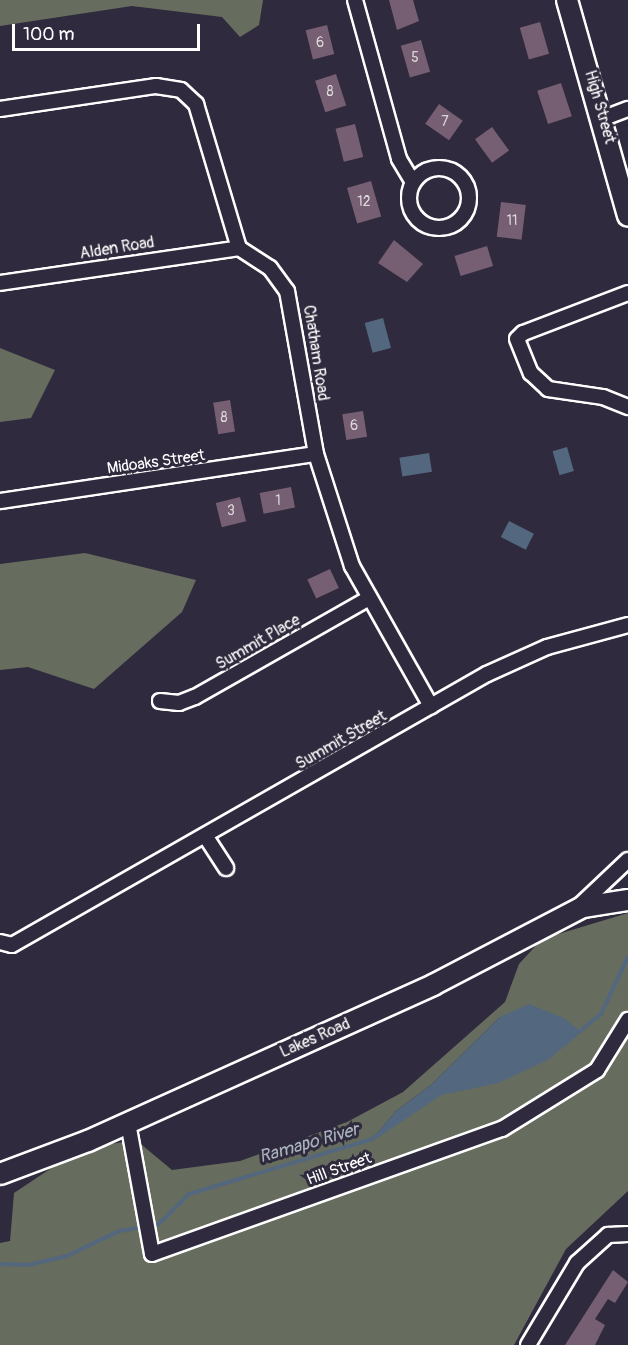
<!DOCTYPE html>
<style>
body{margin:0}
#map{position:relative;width:628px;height:1345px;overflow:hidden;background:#2f2a3d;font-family:Pangolin,sans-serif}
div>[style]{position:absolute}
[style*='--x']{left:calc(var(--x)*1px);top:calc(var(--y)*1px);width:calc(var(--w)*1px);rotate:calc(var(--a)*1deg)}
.green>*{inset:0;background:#666c5e}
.water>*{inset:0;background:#53677e;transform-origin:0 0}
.stream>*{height:4px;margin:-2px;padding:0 2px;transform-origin:2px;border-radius:2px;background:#53677e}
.building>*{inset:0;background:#765f72;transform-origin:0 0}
.roads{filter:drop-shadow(2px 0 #fff) drop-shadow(-2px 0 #fff) drop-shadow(0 2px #fff) drop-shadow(0 -2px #fff)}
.street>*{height:14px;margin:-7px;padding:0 7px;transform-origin:7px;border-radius:7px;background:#2f2a3d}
.street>.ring{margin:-7px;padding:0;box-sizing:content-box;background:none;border:14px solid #2f2a3d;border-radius:50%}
.secondary>*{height:20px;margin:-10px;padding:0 10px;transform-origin:10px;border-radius:10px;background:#2f2a3d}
span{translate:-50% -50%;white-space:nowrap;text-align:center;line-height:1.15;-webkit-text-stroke:6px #2f2a3d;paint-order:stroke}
.number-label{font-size:14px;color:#ddd7dc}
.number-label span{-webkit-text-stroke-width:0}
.street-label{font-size:16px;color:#fff}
.water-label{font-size:18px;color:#a9b3be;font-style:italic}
.scale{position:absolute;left:12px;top:24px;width:188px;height:27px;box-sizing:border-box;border:3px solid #fff;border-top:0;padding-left:8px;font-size:18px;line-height:21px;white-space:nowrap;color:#fff;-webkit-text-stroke:4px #2f2a3d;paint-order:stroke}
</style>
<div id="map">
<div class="green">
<div style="clip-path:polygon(0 0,263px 0,259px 25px,240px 37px,222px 17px,132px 6px,0 26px)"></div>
<div style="clip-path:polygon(0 348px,55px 370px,31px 418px,0 422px)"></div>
<div style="clip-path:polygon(85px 553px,196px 580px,182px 612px,94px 689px,28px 667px,0 670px,0 564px)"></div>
<div style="clip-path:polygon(evenodd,628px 913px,628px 1191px,566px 1249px,514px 1345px,0 1345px,0 1243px,10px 1241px,14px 1193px,56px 1165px,105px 1145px,136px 1140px,172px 1170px,240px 1161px,347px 1122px,403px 1092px,505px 1002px,519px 964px,542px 939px,628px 913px,500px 1017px,579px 1031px,547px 1058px,498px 1080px,441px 1093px,374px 1137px,396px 1111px,431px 1085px,500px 1017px)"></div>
</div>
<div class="water">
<div style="left:383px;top:318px;width:31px;height:19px;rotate:75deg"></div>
<div style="left:567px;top:447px;width:25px;height:15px;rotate:74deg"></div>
<div style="left:429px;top:453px;width:19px;height:30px;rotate:81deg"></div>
<div style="left:509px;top:521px;width:28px;height:18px;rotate:27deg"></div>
<div style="clip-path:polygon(529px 1004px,564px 1018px,580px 1031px,547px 1058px,498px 1081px,441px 1093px,372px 1139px,396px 1111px,431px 1085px,500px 1017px)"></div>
</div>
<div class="stream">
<div style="--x:158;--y:1225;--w:44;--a:-45"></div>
<div style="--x:189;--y:1194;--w:191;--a:-16.7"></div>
<div style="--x:372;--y:1139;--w:83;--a:-33.7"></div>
<div style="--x:441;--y:1093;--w:58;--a:-11.9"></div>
<div style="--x:498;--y:1081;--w:54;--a:-25.1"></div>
<div style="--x:547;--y:1058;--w:70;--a:-39.2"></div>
<div style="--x:601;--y:1014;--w:63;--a:-64.7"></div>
<div style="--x:0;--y:1264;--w:28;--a:2"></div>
<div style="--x:28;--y:1265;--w:40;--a:-13"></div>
<div style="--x:67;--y:1256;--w:58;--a:-25.7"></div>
<div style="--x:119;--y:1231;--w:19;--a:-9"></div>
</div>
<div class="building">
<div style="clip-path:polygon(389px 0,413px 0,419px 21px,397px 30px)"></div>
<div style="left:540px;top:22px;width:33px;height:21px;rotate:74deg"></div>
<div style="left:327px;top:25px;width:30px;height:22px;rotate:76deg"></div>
<div style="left:421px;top:40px;width:33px;height:21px;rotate:74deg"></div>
<div style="left:336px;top:74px;width:33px;height:22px;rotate:72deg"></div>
<div style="left:561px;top:83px;width:35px;height:25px;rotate:72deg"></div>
<div style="left:439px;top:104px;width:29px;height:24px;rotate:35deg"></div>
<div style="left:355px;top:124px;width:34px;height:20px;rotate:76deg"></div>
<div style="left:492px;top:127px;width:29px;height:21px;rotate:54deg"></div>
<div style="left:371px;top:181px;width:37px;height:25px;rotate:74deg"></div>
<div style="left:501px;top:202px;width:25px;height:35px;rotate:7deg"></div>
<div style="clip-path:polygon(394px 240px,423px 264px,407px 282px,378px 263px)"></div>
<div style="left:487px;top:246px;width:21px;height:34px;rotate:73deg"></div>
<div style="left:230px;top:400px;width:32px;height:17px;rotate:81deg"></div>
<div style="left:363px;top:411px;width:26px;height:21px;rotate:81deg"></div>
<div style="left:291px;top:487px;width:21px;height:32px;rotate:79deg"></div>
<div style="left:240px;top:497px;width:25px;height:25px;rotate:76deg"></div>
<div style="left:330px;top:569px;width:21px;height:25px;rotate:65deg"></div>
<div style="clip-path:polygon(613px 1270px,628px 1282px,615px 1303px,608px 1299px,595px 1319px,605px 1325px,595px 1345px,565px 1345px)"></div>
</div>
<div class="roads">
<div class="street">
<div style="--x:355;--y:0;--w:165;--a:74.5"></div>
<div style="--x:399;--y:159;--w:27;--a:59"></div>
<div style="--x:0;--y:109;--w:158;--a:-8.4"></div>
<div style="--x:156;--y:86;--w:25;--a:9"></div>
<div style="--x:181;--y:90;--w:21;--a:43"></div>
<div style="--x:196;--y:104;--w:150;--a:73.4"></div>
<div style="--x:239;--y:248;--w:37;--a:33"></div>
<div style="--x:270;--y:268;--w:29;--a:54"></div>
<div style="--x:287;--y:291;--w:166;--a:79.9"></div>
<div style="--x:316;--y:454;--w:118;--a:72.2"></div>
<div style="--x:352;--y:566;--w:161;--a:60.6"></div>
<div style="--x:604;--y:118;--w:26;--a:-21"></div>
<div class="ring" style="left:409px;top:168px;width:46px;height:46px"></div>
<div style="--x:0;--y:283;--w:242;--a:-8.3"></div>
<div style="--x:628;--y:293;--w:112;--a:159.1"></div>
<div style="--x:523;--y:333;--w:8;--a:135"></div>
<div style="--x:517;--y:339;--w:37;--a:68"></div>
<div style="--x:531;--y:373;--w:23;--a:43"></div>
<div style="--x:548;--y:389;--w:56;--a:8.3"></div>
<div style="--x:603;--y:397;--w:27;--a:22"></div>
<div style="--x:0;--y:501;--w:319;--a:-8.5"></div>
<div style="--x:160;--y:701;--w:19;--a:6"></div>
<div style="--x:179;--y:703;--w:17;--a:-21"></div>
<div style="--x:195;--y:697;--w:200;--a:-29.6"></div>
<div style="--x:206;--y:837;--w:37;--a:57"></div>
<div style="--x:577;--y:908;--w:70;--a:-43.3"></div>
<div style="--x:0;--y:942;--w:12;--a:14"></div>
<div style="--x:12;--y:945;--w:547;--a:-29.71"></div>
<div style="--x:487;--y:674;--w:66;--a:-24.2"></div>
<div style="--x:547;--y:647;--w:84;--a:-15.2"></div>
<div style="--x:128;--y:1123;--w:133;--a:79.6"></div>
<div style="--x:152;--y:1254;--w:372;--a:-19.7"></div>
<div style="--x:502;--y:1129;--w:112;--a:-31.8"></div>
<div style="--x:597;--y:1070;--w:59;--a:-58.2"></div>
<div style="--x:528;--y:1345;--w:96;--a:-59.1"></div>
<div style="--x:577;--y:1263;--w:42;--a:-42.1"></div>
<div style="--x:608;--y:1235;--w:20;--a:-3"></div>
</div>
<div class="secondary">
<div style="--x:567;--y:0;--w:224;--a:74.2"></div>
<div style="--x:0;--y:1174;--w:94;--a:-20.6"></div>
<div style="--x:88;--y:1141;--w:379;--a:-24.3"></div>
<div style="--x:433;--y:985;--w:169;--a:-27.5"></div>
<div style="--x:583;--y:907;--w:46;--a:-8.8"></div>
</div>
</div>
<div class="number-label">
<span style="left:320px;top:43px">6</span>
<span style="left:415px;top:58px">5</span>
<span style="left:330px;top:92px">8</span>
<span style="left:445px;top:122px">7</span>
<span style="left:364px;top:202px">12</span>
<span style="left:512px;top:221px">11</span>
<span style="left:224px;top:418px">8</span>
<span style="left:354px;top:426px">6</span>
<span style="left:278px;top:501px">1</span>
<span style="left:231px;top:511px">3</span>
</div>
<div class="street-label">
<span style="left:600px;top:107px;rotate:74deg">High Street</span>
<span style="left:117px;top:248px;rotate:-9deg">Alden Road</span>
<span style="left:316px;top:353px;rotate:81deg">Chatham Road</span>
<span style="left:156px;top:462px;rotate:-8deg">Midoaks Street</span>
<span style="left:258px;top:642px;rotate:-30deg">Summit Place</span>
<span style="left:341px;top:740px;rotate:-30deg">Summit Street</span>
<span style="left:315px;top:1038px;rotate:-24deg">Lakes Road</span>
<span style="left:339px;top:1169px;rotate:-20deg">Hill Street</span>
</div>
<div class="water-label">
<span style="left:309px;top:1144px;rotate:-16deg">Ramapo River</span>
</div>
<div class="scale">100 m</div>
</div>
